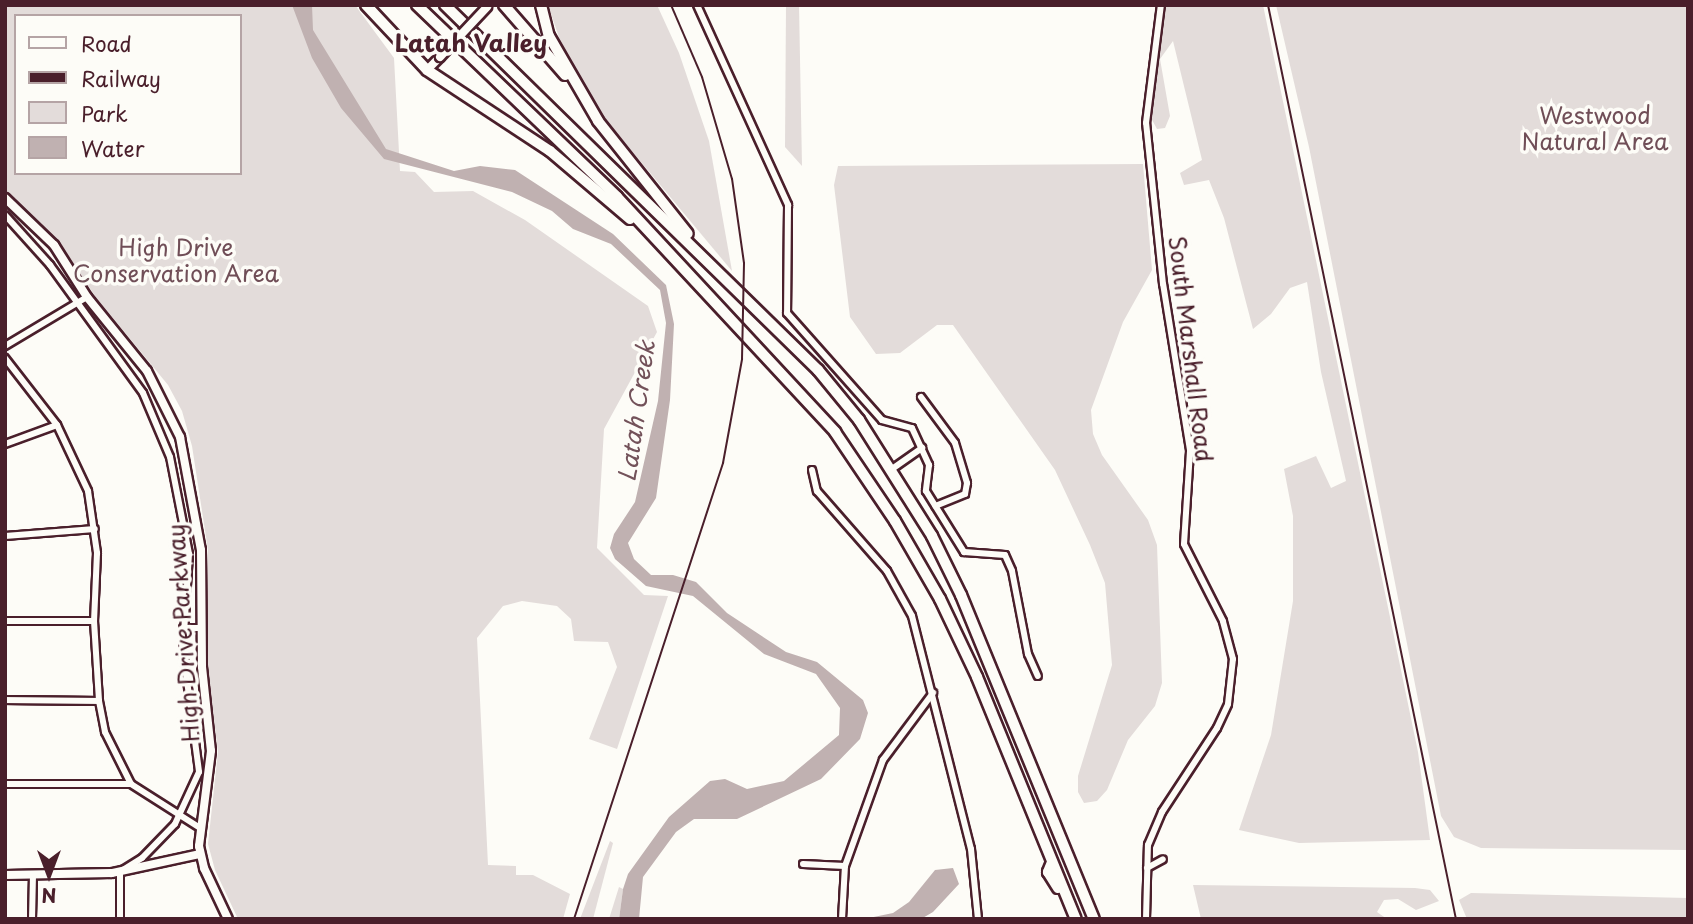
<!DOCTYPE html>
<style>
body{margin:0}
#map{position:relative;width:1693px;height:924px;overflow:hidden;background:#fdfcf7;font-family:"Playpen Sans",sans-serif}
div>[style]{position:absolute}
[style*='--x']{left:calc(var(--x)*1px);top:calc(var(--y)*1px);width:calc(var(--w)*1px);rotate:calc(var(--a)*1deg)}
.green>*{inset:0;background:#e3dcda}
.water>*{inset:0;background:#c0b1b1}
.roads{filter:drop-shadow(2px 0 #4a1f2b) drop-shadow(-2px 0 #4a1f2b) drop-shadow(0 2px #4a1f2b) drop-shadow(0 -2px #4a1f2b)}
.minor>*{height:6px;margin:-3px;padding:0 3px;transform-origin:3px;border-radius:3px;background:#fdfcf7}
.major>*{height:8px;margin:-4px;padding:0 4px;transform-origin:4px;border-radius:4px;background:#fdfcf7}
.highway>*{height:10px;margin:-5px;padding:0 5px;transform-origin:5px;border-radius:5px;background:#fdfcf7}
.rail>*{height:2px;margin:-1px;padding:0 1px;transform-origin:1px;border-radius:1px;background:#4a1f2b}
.bridges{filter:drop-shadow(2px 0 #4a1f2b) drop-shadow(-2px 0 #4a1f2b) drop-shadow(0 2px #4a1f2b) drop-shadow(0 -2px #4a1f2b)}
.major-bridge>*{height:8px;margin:-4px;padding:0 4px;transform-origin:4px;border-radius:4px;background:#fdfcf7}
span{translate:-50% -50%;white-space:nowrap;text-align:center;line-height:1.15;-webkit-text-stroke:7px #fdfcf7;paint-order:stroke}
.park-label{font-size:23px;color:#704e57}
.street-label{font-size:23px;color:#4a1f2b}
.neighbourhood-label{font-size:24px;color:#4a1f2b;font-weight:700}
.water-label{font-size:24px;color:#73525a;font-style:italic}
.frame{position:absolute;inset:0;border:7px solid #4a1f2b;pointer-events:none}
.legend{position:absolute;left:14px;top:14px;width:228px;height:161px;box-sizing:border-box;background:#fdfcf7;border:2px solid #b5a4a5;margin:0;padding:9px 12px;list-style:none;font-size:21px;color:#4a1f2b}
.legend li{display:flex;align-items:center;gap:14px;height:35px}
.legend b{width:35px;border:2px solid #b5a4a5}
.north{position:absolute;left:14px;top:840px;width:70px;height:70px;-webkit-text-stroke:5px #fdfcf7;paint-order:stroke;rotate:180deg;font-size:19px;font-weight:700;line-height:28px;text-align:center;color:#4a1f2b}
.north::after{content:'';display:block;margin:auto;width:24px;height:32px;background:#4a1f2b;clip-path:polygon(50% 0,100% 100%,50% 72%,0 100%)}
</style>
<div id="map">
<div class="green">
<div style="clip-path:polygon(evenodd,5px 5px,355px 5px,394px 58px,400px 171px,415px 172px,434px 192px,473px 191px,525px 220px,648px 306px,657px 332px,604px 429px,597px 548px,644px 595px,668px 596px,617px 749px,589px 739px,617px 667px,608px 642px,574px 641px,571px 619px,557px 606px,522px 601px,503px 606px,477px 638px,488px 865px,516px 866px,516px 875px,533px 875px,570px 894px,563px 919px,238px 919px,215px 870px,208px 844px,218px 752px,206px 654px,208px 550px,192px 446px,182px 411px,168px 385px,95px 296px,66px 252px,5px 191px,5px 5px,16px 16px,240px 16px,240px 173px,16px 173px,16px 16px)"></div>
<div style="clip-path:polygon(548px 5px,657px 5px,679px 53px,709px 141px,732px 271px,605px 119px,563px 49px)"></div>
<div style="clip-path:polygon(786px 5px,799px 5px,802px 166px,785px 147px)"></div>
<div style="clip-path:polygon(1166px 5px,1263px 5px,1418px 752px,1430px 840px,1299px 843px,1239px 830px,1271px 735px,1293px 601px,1293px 516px,1284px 469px,1316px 456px,1331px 488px,1346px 481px,1321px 372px,1307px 282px,1290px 288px,1271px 314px,1253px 329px,1224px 218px,1209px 180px,1184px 185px,1180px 173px,1202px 160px,1173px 41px,1160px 59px,1170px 116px,1165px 128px,1157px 129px,1151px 118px)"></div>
<div style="clip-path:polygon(1276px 5px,1688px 5px,1688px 850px,1481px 848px,1454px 837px,1441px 816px,1309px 147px)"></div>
<div style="clip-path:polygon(1143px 164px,1152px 270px,1123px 322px,1091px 410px,1093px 434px,1102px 455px,1148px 520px,1157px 545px,1162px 683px,1155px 706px,1128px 740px,1107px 790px,1097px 801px,1084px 803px,1078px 792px,1078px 776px,1112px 665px,1105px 583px,1090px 545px,1055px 470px,953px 325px,937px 325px,900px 353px,876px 354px,850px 317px,834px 185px,838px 166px)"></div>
<div style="clip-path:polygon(610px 841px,613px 843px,593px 919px,580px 919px)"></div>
<div style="clip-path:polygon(1193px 885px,1415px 888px,1430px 890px,1439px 901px,1416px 910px,1398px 899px,1384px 900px,1377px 912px,1387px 919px,1201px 919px)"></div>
<div style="clip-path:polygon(619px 887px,623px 889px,619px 919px,609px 919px)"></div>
<div style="clip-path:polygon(1471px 893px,1688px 898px,1688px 919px,1467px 919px,1459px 900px)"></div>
</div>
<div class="water">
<div style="clip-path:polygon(292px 5px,312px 5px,313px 30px,386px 149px,454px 171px,480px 166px,515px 170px,613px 234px,666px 285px,674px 324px,670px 400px,656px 498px,628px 543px,634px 559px,651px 575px,673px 575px,696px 582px,727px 613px,786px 652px,817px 662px,863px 700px,868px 713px,860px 739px,821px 779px,737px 819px,694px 819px,676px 832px,643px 877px,639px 919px,619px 919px,623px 889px,628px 874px,669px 817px,710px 781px,725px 779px,747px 789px,784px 781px,839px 735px,840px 708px,816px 674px,764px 654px,693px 596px,646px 586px,615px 559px,610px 548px,614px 534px,635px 502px,658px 401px,666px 323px,660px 290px,611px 244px,573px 229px,552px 211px,512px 192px,384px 159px,341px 108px,312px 58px)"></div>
<div style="clip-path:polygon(953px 868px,959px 884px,933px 912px,921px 919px,864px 919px,893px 913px,909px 902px,935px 870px)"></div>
</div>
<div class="roads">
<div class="minor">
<div style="--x:697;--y:5;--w:220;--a:65.5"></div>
<div style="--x:788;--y:205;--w:108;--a:90.5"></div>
<div style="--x:787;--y:313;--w:143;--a:48.4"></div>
<div style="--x:882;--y:420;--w:31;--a:15"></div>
<div style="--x:912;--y:428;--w:41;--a:65.3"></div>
<div style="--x:929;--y:465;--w:26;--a:97"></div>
<div style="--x:926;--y:491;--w:72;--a:58.1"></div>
<div style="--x:964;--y:552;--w:41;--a:4.2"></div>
<div style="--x:1005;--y:555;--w:17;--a:66"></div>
<div style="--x:1012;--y:571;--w:85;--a:79.1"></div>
<div style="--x:1028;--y:654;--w:24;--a:66"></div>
<div style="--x:5;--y:215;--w:67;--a:48"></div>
<div style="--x:50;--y:265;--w:158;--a:54"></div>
<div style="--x:143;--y:393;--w:69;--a:67.1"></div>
<div style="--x:170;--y:457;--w:99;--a:78.9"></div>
<div style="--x:189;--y:554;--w:96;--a:93.6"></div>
<div style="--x:183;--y:650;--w:123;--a:82.5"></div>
<div style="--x:199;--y:772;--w:57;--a:114.8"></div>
<div style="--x:175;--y:824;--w:47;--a:134.1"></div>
<div style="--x:142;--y:858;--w:26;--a:148"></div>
<div style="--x:120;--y:872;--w:47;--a:90"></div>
<div style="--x:5;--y:346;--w:96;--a:-30.9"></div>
<div style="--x:5;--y:358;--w:85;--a:52.2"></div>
<div style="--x:57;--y:425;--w:73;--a:64.8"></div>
<div style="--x:88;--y:491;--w:63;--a:81.7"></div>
<div style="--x:97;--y:553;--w:68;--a:92.5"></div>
<div style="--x:94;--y:621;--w:80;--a:86.4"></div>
<div style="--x:99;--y:701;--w:32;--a:79"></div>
<div style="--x:105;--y:732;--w:58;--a:63.4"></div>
<div style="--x:921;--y:397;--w:57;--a:53.5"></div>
<div style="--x:955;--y:443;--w:42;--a:73.3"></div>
<div style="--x:967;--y:483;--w:11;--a:100"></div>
<div style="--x:965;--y:494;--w:32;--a:158"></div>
<div style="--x:5;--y:444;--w:55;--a:-20.1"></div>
<div style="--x:892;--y:469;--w:37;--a:-35"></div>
<div style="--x:812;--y:470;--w:22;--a:77"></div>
<div style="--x:817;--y:491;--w:106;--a:48.8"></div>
<div style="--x:887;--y:571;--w:51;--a:60.9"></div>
<div style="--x:912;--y:616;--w:240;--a:75.8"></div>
<div style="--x:971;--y:849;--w:70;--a:84.3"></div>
<div style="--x:5;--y:536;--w:90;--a:-4.4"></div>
<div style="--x:5;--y:621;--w:89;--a:0"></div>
<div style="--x:183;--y:628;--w:17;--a:0"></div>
<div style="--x:5;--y:700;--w:94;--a:0.6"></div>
<div style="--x:5;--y:784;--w:126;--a:0"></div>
<div style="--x:131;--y:784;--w:82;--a:32.5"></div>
<div style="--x:803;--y:864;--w:42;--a:2.7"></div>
<div style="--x:1147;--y:868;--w:18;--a:-29"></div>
<div style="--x:32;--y:919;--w:44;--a:-88.7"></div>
<div style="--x:842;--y:919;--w:53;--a:-86.8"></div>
<div style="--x:845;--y:866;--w:113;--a:-70.3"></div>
<div style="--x:883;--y:760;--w:84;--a:-53.3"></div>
<div style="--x:1146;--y:919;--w:74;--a:-88.5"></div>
<div style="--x:1148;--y:845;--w:36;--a:-67"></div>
<div style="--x:1162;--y:812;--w:100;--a:-56.8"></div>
<div style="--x:1217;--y:728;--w:26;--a:-65"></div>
<div style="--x:1228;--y:704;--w:45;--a:-83.7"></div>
<div style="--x:1233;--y:659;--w:39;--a:-105"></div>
<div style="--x:1223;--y:621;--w:86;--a:-116.9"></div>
<div style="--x:1184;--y:544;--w:94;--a:-86.3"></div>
<div style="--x:1190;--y:450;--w:168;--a:-99.2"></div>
<div style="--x:1163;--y:284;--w:162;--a:-96"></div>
<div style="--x:1146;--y:123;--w:119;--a:-82.8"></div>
</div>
<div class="major">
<div style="--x:427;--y:70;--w:18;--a:-45"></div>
<div style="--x:5;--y:198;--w:68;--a:43.8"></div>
<div style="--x:54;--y:245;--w:62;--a:57.6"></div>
<div style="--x:87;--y:297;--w:95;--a:51"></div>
<div style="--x:147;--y:371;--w:74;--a:63.4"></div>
<div style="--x:180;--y:437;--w:115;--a:79.5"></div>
<div style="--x:201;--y:550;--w:117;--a:89.5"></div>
<div style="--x:202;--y:667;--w:84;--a:83.9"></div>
<div style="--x:211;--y:751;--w:96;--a:97.2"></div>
<div style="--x:199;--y:846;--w:23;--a:77"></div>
<div style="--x:204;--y:868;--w:56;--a:64.8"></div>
<div style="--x:5;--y:875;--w:107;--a:-1.1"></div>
<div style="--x:112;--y:873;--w:90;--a:-12.2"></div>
</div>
<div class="highway">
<div style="--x:366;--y:5;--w:89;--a:46.8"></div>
<div style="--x:427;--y:70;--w:147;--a:33.4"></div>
<div style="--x:550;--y:151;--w:105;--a:40.4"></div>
<div style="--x:417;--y:5;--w:277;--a:43.8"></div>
<div style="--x:617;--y:197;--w:321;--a:47.1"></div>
<div style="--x:835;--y:432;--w:107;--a:56"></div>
<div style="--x:895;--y:521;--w:90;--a:60"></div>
<div style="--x:940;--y:599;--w:86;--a:64.6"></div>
<div style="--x:977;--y:677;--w:261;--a:67.8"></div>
<div style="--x:445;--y:5;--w:522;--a:44.38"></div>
<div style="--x:818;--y:370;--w:65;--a:50.6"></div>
<div style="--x:859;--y:420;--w:137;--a:57.8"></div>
<div style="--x:932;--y:536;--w:66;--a:63.8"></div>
<div style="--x:961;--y:595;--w:350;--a:67.7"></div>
<div style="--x:504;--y:5;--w:93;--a:48.9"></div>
<div style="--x:541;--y:5;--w:32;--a:76"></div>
<div style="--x:549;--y:36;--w:98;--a:60"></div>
<div style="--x:598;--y:121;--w:144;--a:51.5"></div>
<div style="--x:1052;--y:862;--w:11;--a:112"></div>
<div style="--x:1048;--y:872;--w:19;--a:58"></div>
</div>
</div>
<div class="rail">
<div style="--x:1268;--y:5;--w:933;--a:78.38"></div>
<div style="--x:574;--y:919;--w:480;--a:-71.9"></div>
<div style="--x:723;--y:463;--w:106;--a:-79.6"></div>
<div style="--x:742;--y:359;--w:96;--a:-88.8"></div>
<div style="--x:744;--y:263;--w:85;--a:-98.1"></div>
<div style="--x:732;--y:179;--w:106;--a:-106.4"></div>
<div style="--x:702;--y:77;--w:78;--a:-113.3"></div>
</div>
<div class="bridges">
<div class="major-bridge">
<div style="--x:440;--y:57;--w:69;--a:-46.8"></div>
</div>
</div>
<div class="park-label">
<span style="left:1595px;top:128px">Westwood<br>Natural Area</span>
<span style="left:176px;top:260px">High Drive<br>Conservation Area</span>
</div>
<div class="street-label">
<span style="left:1191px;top:349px;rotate:83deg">South Marshall Road</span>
<span style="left:183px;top:633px;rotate:-94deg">High Drive Parkway</span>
</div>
<div class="neighbourhood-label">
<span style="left:471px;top:43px">Latah Valley</span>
</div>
<div class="water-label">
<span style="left:636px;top:411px;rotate:-82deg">Latah Creek</span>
</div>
<div class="frame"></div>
<ul class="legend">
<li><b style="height:9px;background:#fdfcf7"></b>Road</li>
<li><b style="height:9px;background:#4a1f2b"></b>Railway</li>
<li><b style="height:19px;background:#e3dcda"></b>Park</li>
<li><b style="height:19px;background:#c0b1b1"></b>Water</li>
</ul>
<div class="north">N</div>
</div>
